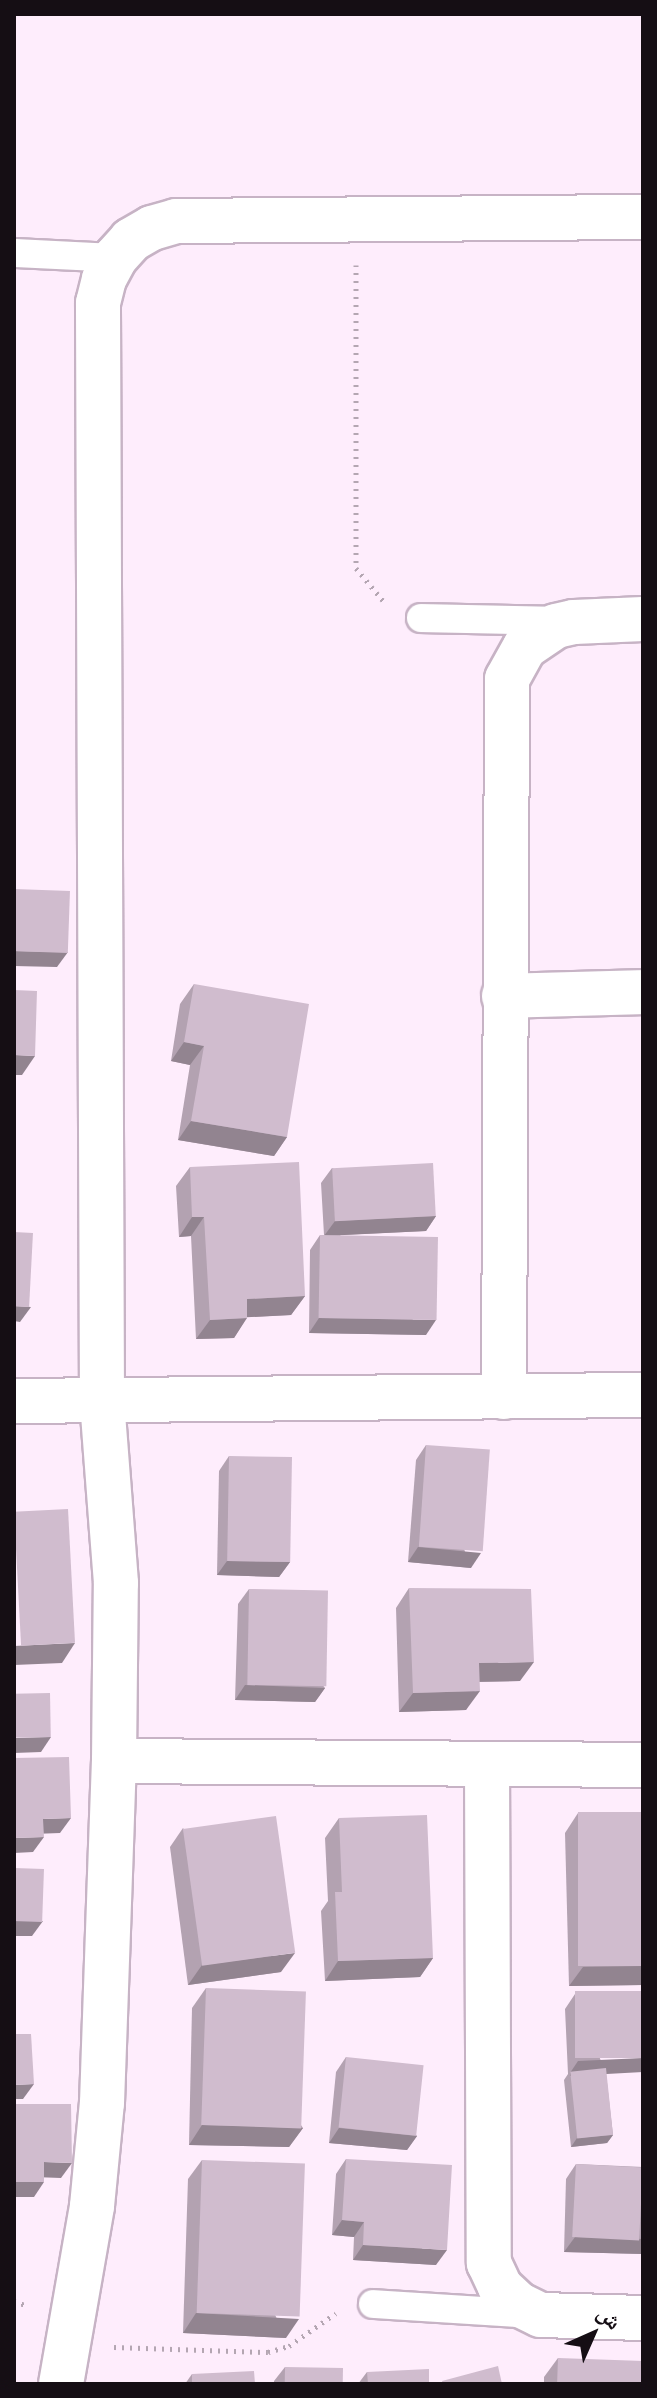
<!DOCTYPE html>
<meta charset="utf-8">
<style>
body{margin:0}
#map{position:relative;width:657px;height:2398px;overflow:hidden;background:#feedfc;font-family:Commissioner,"Noto Naskh Arabic",sans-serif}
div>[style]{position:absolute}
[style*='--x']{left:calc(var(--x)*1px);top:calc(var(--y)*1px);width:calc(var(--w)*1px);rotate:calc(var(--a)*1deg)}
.path>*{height:5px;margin-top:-2.5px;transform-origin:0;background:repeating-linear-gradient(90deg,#b4a6b2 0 2px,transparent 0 8px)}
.roads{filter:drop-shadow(2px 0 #c7b3c5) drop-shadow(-2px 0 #c7b3c5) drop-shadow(0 2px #c7b3c5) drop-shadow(0 -2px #c7b3c5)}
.lane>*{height:28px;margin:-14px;padding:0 14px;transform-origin:14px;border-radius:14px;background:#fff}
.street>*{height:44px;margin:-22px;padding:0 22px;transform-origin:22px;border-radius:22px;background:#fff}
.wall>*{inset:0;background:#b3a2b1}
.shaded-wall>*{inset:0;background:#928490}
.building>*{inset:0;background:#d0bcce;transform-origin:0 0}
span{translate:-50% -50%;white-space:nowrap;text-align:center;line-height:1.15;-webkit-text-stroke:8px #fff;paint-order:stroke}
.frame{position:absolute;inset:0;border:16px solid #150e14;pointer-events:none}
.north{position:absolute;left:553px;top:2294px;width:80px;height:80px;-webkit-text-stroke:6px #fff;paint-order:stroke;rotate:45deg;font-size:22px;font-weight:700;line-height:32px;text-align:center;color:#150e14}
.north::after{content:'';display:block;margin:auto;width:28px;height:36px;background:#150e14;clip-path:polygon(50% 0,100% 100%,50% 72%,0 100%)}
</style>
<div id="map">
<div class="path">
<div style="--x:356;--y:265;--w:303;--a:90"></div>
<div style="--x:356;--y:568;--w:45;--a:50.4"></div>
<div style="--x:14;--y:2301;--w:15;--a:20"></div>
<div style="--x:114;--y:2347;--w:154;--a:1.9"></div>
<div style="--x:268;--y:2352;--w:22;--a:-16"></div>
<div style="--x:289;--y:2346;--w:57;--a:-35.1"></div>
</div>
<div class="roads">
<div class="lane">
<div style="--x:14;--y:253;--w:101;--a:2.8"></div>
<div style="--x:421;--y:618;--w:139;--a:1.2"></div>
<div style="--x:373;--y:2304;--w:159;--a:3.6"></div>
</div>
<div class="street">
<div style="--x:504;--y:996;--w:139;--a:-1.6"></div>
<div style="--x:504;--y:1397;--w:718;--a:-89.76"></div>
<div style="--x:507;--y:679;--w:37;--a:-61"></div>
<div style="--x:525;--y:647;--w:37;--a:-34"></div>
<div style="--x:556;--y:626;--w:18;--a:-13"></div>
<div style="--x:574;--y:622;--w:69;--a:-2.5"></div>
<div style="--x:14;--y:1401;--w:629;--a:-0.55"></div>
<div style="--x:114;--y:1761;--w:529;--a:0.43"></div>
<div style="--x:487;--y:1764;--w:499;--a:89.8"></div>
<div style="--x:489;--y:2263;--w:26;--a:65"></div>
<div style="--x:500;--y:2287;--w:25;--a:43"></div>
<div style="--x:518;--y:2304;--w:25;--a:26"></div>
<div style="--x:541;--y:2315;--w:102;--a:1.7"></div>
<div style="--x:61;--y:2384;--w:181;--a:-80.1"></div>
<div style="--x:92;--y:2206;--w:103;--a:-84.5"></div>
<div style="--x:102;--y:2103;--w:342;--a:-88"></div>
<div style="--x:114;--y:1761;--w:178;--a:-89.4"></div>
<div style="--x:116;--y:1583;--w:183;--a:-94.4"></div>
<div style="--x:102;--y:1401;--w:1098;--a:-90.21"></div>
<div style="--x:98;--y:303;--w:25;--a:-76"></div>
<div style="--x:104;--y:279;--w:24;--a:-62"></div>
<div style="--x:115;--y:258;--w:24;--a:-48"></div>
<div style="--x:131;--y:240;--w:24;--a:-30"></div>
<div style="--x:152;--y:228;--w:25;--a:-16"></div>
<div style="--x:176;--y:221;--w:467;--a:-0.5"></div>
</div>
</div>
<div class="wall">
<div style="clip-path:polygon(194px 984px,287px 1137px,274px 1156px,178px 1140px,190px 1065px,171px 1061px,180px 1004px)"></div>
<div style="clip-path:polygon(190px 1167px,305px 1296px,291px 1315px,247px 1317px,234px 1338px,196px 1339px,191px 1236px,179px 1237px,176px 1186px)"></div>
<div style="clip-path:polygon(332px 1168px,436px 1216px,426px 1231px,340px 1235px,426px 1335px,309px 1333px,310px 1250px,320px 1235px,324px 1235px,321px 1183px)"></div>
<div style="clip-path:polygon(426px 1445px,471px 1568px,408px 1562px,416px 1460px)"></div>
<div style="clip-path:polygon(229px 1456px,290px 1562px,279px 1577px,217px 1575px,219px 1471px)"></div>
<div style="clip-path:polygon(409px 1588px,520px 1681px,479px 1682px,466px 1710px,399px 1712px,396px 1608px)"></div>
<div style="clip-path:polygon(249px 1589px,325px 1688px,315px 1702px,235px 1700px,238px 1604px)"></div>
<div style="clip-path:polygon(643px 1812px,643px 1985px,569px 1986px,565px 1833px,578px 1813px)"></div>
<div style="clip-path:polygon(339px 1818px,433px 1958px,420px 1977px,325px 1981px,321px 1911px,328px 1901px,325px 1838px)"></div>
<div style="clip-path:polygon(183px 1828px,281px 1972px,188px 1985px,170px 1847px)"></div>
<div style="clip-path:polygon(206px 1988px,303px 2128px,289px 2147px,189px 2145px,192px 2008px)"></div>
<div style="clip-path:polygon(575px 1994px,606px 2074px,613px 2135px,607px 2143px,571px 2147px,564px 2080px,568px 2074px,565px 2009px)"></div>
<div style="clip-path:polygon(346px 2057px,417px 2136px,407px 2150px,329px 2143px,336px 2072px)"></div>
<div style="clip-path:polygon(346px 2159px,436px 2265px,353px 2260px,354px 2237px,332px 2235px,336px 2174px)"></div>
<div style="clip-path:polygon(202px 2160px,286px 2338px,183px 2333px,188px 2179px)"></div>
<div style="clip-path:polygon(576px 2164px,643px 2167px,643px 2254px,564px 2252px,566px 2179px)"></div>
<div style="clip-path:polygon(558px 2358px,643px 2384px,544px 2384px,544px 2377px)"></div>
<div style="clip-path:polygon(285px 2367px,343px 2384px,274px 2384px,274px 2381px)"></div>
<div style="clip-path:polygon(367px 2372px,429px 2384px,358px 2384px)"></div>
<div style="clip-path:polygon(192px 2374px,255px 2384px,185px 2384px)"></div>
</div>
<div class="shaded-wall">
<div style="clip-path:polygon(14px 951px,68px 952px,57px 967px,14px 966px)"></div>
<div style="clip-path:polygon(184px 1042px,204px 1046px,190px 1065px,171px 1061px)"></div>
<div style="clip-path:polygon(15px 1055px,35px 1056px,22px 1075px,14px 1075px)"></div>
<div style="clip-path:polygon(191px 1121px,287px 1137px,274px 1156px,178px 1140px)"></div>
<div style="clip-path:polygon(436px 1216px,426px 1231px,324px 1236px,335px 1221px)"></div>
<div style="clip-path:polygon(192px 1217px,204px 1217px,191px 1236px,179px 1237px)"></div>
<div style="clip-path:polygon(305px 1296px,291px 1315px,233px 1318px,247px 1299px)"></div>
<div style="clip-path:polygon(14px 1306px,31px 1307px,20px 1322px,14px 1321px)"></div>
<div style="clip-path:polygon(247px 1318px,234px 1338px,196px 1339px,210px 1320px)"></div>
<div style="clip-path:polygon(319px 1318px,436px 1320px,426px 1335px,309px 1333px)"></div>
<div style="clip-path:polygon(418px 1547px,481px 1553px,471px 1568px,408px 1562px)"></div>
<div style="clip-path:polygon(227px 1561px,290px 1562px,279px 1577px,217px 1575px)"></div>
<div style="clip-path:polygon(75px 1643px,62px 1663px,14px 1665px,14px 1646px)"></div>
<div style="clip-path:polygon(534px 1662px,520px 1681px,465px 1682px,479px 1663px)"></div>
<div style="clip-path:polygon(245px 1685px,325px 1688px,315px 1702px,235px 1700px)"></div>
<div style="clip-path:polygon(480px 1691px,466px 1710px,399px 1712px,413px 1693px)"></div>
<div style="clip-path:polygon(51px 1737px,41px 1752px,14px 1753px,14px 1738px)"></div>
<div style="clip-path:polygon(71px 1818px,60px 1833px,33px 1834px,43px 1819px)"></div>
<div style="clip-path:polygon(44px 1837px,33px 1852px,14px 1853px,14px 1838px)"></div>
<div style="clip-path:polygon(14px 1921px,43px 1921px,32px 1936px,14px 1936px)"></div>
<div style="clip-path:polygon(295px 1953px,281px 1972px,188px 1985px,202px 1965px)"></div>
<div style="clip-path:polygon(433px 1958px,420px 1977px,325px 1981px,338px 1961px)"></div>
<div style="clip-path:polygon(643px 1966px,643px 1985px,569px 1986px,583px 1967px)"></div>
<div style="clip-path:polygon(643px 2058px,643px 2072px,570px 2076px,570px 2073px,578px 2061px)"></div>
<div style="clip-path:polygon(34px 2084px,23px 2099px,14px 2099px,14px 2085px)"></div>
<div style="clip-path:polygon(202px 2125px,303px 2128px,289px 2147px,189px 2145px)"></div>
<div style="clip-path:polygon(339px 2128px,417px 2136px,407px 2150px,329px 2143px)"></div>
<div style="clip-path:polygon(613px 2135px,607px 2143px,571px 2147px,577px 2138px)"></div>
<div style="clip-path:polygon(44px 2162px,72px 2163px,61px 2178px,34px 2177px)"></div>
<div style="clip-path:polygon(14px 2182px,44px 2182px,34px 2197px,14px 2197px)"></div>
<div style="clip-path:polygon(342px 2220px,364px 2222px,354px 2237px,332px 2235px)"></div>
<div style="clip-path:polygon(575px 2237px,643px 2239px,643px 2254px,564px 2252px)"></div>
<div style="clip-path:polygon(363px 2245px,447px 2250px,436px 2265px,353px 2260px)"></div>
<div style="clip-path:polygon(196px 2313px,299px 2319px,286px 2338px,183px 2333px)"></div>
</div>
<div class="building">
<div style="left:14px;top:889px;width:56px;height:62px;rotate:2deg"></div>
<div style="clip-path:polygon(194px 984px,309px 1004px,287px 1137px,191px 1121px,204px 1046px,184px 1042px)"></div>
<div style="clip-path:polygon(14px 990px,37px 991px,35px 1056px,15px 1055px,14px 1093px)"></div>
<div style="clip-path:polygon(299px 1162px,305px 1296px,247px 1299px,247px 1318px,210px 1320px,204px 1217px,192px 1217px,190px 1167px)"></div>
<div style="left:433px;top:1163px;width:53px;height:101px;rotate:87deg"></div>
<div style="left:14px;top:1232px;width:19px;height:74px;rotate:3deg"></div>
<div style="left:320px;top:1235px;width:118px;height:83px;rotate:1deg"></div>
<div style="left:426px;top:1445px;width:64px;height:102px;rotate:4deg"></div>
<div style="left:229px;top:1456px;width:63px;height:105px;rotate:1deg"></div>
<div style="left:68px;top:1509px;width:134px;height:54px;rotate:87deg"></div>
<div style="clip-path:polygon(409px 1588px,531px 1589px,534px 1662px,479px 1663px,480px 1691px,413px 1693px)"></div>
<div style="left:249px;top:1589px;width:79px;height:96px;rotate:1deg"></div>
<div style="left:50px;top:1693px;width:44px;height:36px;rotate:89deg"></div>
<div style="clip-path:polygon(69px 1757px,71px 1818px,43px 1819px,44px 1837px,14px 1838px,14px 1758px)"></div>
<div style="left:643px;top:1812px;width:154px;height:65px;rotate:90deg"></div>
<div style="clip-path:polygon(427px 1815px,433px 1958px,338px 1961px,335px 1892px,342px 1892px,339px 1818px)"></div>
<div style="left:276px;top:1816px;width:138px;height:94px;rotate:82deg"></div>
<div style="left:14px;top:1868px;width:30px;height:53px;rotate:2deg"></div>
<div style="left:206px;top:1988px;width:100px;height:137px;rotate:2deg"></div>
<div style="left:643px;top:1991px;width:67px;height:68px;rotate:90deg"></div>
<div style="clip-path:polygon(14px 2034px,31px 2034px,34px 2084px,14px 2085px)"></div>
<div style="left:346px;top:2057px;width:78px;height:71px;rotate:6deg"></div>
<div style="left:606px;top:2068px;width:67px;height:36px;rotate:84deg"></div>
<div style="clip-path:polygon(14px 2104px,71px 2104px,72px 2163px,44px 2162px,44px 2182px,14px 2182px)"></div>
<div style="clip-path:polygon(346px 2159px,452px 2165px,447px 2250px,363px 2245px,364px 2222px,342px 2220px)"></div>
<div style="left:202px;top:2160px;width:103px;height:153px;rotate:2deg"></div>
<div style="left:576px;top:2164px;width:67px;height:73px;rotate:3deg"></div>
<div style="left:558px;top:2358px;width:85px;height:26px;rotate:2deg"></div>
<div style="clip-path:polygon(498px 2366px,502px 2384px,443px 2384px,442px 2381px)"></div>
<div style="left:285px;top:2367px;width:58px;height:17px;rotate:1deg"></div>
<div style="clip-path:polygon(429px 2369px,429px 2384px,368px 2384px,367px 2372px)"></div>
<div style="clip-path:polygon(254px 2371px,255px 2384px,192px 2384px,192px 2374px)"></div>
</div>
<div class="frame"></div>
<div class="north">ش</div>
</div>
